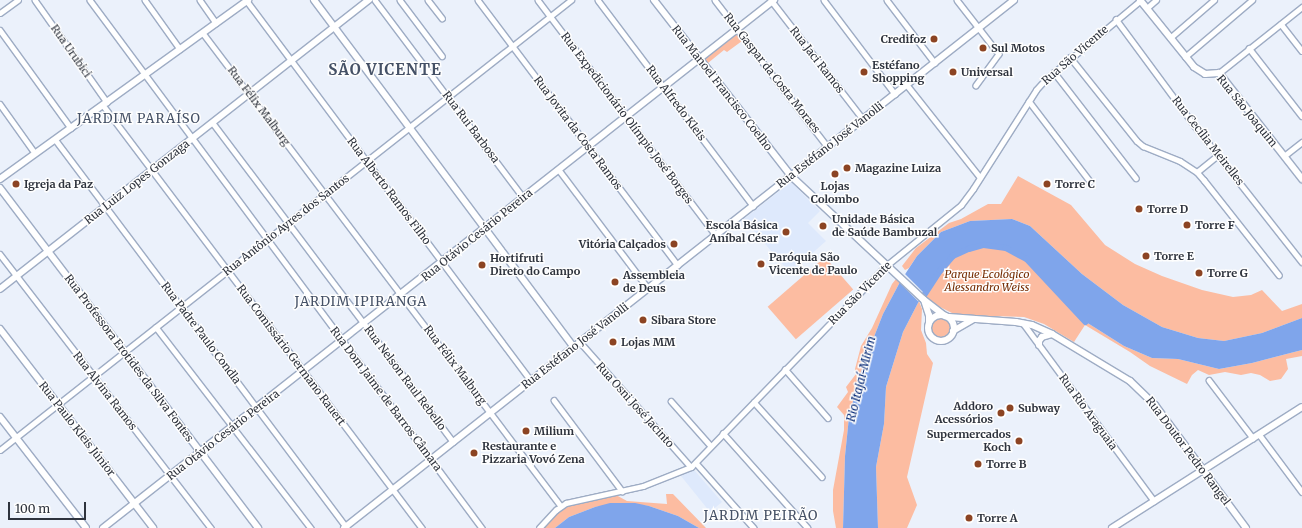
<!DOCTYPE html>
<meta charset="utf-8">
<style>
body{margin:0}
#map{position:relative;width:1302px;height:528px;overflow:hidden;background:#ebf1fb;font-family:Merriweather,serif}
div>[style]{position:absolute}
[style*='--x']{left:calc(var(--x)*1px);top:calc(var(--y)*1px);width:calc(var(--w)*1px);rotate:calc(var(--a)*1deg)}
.built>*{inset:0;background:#dee9fc}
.green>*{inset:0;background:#fcbca1;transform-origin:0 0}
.round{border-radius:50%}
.water>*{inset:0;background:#7fa5eb}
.pier>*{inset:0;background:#ebf1fb;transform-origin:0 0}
.canal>*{height:5.5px;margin:-2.75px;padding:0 2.75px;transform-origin:2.75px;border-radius:2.75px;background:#7fa5eb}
.roads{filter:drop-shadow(1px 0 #9eacc4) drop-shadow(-1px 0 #9eacc4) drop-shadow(0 1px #9eacc4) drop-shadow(0 -1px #9eacc4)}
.street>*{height:4.5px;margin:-2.25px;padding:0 2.25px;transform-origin:2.25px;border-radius:2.25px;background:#fff}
.secondary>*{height:6px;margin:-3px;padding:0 3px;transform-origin:3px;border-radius:3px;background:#fff}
.secondary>.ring{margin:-3px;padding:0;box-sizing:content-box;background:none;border:6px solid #fff;border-radius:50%}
.dots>*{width:11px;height:11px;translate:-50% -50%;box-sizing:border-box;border:2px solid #fefefe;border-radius:50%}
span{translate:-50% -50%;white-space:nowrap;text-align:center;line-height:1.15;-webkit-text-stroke:3px #fefefe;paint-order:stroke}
.poi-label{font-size:11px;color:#2e333d;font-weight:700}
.right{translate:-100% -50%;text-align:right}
.left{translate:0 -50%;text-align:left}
.street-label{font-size:11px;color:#2e333d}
.park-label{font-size:11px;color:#762d03;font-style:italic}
.water-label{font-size:12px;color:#002574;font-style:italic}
.quarter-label{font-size:13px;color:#455166;letter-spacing:1px}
.district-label{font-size:15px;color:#455166;font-weight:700;letter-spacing:1px}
.scale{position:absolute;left:8px;top:502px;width:78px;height:18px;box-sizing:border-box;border:2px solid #2e333d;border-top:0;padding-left:5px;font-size:12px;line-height:14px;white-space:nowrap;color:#2e333d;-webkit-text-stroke:3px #fefefe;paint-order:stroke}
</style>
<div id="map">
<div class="built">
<div style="clip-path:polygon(791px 182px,820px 211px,808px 223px,826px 241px,790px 273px,744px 219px)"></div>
<div style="clip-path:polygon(692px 470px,695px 471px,722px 502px,710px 512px,681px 476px)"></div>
</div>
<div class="green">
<div style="clip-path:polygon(737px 34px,742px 41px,727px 52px,724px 50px,708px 63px,705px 59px)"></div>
<div style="clip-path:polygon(1018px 176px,1071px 205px,1105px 245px,1135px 264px,1162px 276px,1202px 290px,1233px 297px,1251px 295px,1262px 290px,1282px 311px,1302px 304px,1302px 318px,1262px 333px,1224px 341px,1198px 338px,1162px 327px,1123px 305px,1082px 274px,1030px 226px,1012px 219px,970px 221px,941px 232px,917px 256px,909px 268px,905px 270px,902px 266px,916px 248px,949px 223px,961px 219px,988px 204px,1001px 204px)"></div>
<div style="clip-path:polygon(984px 245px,1006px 248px,1027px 259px,1086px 322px,1124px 346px,1152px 358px,1178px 359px,1219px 369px,1252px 363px,1302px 350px,1302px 356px,1286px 359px,1288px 369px,1281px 379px,1270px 381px,1260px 375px,1251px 373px,1241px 375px,1225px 372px,1209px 375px,1198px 370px,1192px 375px,1187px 384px,1150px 366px,1130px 352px,1085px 325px,1074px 342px,1044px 324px,1024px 317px,956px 315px,934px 304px,924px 295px,940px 271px,953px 256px,969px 249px)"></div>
<div style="left:825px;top:257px;width:43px;height:76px;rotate:49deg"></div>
<div style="clip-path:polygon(896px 279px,900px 282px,883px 314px,870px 347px,859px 378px,849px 417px,845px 456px,843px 528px,836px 528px,833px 511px,833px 490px,844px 430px,844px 415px,837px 407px,848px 392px,846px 387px,856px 374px,855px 369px,861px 346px,872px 328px,892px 284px)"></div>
<div style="clip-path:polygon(919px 301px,922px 309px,921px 330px,926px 343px,927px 354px,933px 363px,907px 477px,917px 505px,907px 528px,878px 528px,876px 467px,884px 424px,886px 387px,903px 332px)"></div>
<div class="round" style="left:931px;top:318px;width:20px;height:20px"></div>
<div style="clip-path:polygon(666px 494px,673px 494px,706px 528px,699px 528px,678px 516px,649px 506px,623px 503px,595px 507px,569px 517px,555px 528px,542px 528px,564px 507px,574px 504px,616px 495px,627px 501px,667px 504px)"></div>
</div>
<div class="water">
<div style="clip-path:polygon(1012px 219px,1030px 226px,1082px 274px,1123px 305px,1162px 327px,1198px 338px,1224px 341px,1262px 333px,1302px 318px,1302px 350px,1252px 363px,1219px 369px,1178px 359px,1152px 358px,1124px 346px,1086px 322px,1027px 259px,1006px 248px,984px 245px,969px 249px,953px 256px,940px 271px,919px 301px,903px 332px,886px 387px,884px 424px,876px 467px,878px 528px,843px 528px,845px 456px,849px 417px,859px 378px,870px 347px,883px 314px,900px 282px,917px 256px,941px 232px,970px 221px)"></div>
<div style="clip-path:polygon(610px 503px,635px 503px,649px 506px,678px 516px,699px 528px,555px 528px,569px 517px,595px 507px)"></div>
</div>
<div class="pier">
<div style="left:904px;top:273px;width:30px;height:10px;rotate:45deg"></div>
</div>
<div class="canal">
<div style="--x:925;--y:294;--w:27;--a:-57"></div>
<div style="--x:940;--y:271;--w:20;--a:-49"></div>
<div style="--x:953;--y:256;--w:17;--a:-24"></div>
<div style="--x:969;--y:249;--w:16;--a:-15"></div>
<div style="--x:984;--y:245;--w:22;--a:8"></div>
<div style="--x:1006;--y:248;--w:24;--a:28"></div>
<div style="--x:1027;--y:259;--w:86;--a:46.9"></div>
</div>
<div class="roads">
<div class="street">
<div style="--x:35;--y:0;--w:125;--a:54.8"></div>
<div style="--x:90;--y:0;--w:658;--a:53.41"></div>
<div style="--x:145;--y:0;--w:60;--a:54.5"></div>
<div style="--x:200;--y:0;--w:28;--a:55"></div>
<div style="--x:375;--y:0;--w:246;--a:53.1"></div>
<div style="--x:400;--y:0;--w:70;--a:53.1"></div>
<div style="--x:428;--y:0;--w:23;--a:52"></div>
<div style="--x:478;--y:0;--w:332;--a:53"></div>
<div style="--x:538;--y:0;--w:295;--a:52.9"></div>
<div style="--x:598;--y:0;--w:258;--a:53"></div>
<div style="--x:715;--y:0;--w:185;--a:52.5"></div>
<div style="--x:771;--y:0;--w:150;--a:52.3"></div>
<div style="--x:824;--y:0;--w:118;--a:52.9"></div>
<div style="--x:887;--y:0;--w:79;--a:52.7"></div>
<div style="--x:957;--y:0;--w:68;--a:52.1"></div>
<div style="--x:999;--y:54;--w:39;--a:126"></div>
<div style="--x:247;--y:1;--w:474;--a:53.2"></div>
<div style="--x:1147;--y:8;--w:12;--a:-42"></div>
<div style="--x:0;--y:13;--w:22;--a:-36"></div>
<div style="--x:1116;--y:19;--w:133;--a:53.6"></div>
<div style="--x:1195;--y:126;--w:173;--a:51.8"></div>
<div style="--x:1281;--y:24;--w:34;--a:52"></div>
<div style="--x:0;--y:30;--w:121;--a:54.1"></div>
<div style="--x:203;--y:33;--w:593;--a:52.88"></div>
<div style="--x:1170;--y:38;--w:58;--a:-40.8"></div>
<div style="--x:1249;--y:48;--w:86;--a:52.1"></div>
<div style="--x:1070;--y:57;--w:107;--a:51.4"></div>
<div style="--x:1137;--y:141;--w:8;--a:40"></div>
<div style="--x:1143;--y:146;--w:40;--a:22"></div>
<div style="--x:1180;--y:161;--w:20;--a:33"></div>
<div style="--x:1197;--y:172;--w:11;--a:49"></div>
<div style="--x:1204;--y:180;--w:121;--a:51.7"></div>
<div style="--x:1185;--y:57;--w:88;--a:-40.4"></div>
<div style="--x:1054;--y:72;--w:134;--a:52.3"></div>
<div style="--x:1219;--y:73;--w:106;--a:-38.5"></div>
<div style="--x:907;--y:85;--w:117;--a:51.6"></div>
<div style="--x:1029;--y:101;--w:101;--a:52.7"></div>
<div style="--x:0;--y:104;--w:60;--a:54.5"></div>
<div style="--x:103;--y:105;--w:530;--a:52.98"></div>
<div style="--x:213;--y:123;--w:399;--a:53"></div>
<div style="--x:55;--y:139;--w:486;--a:53.1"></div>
<div style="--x:1284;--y:156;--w:23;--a:-38"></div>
<div style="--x:559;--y:170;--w:148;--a:53"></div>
<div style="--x:1197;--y:172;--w:27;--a:-39"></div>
<div style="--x:0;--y:254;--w:346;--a:52.4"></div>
<div style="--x:1023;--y:323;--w:221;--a:53.6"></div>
<div style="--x:156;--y:327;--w:254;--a:52.4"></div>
<div style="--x:580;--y:342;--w:167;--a:48.4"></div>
<div style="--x:785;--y:369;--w:65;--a:48.7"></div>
<div style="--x:1209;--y:380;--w:73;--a:52.8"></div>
<div style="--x:554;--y:400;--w:114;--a:53.2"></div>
<div style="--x:671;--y:401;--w:60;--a:48.4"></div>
<div style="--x:754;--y:402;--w:101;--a:47.8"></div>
<div style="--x:723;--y:433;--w:127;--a:48.2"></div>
<div style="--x:1259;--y:434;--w:72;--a:53.4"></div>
<div style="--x:0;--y:450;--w:727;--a:-38.24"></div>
<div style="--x:696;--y:463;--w:87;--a:48.3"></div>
<div style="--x:539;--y:528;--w:25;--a:-47"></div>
<div style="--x:556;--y:510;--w:12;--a:-35"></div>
<div style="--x:566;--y:503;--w:79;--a:-12.4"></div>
<div style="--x:643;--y:486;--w:52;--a:-21.6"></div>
<div style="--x:691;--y:467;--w:281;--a:-45.9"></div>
<div style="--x:887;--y:265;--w:95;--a:-39"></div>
<div style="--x:961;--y:205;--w:20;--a:-53"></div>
<div style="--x:973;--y:189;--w:117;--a:-57.5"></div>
<div style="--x:1036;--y:90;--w:12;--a:-48"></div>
<div style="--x:1044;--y:81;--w:126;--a:-39.9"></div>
</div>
<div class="secondary">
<div style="--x:314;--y:0;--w:434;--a:53.2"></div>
<div style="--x:654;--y:0;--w:223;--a:52.1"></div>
<div style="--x:791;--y:176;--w:180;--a:43"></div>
<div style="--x:923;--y:299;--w:28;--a:38"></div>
<div style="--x:1140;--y:0;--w:86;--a:51.1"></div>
<div style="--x:1194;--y:67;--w:13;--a:32"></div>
<div style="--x:1205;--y:74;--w:14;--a:-4"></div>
<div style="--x:1219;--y:73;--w:135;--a:51.9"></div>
<div style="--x:0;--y:179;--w:306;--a:-35.8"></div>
<div style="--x:0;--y:188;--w:427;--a:52.8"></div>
<div style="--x:0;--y:289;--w:469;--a:-38.1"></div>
<div style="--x:924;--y:300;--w:16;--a:72"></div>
<div style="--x:929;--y:315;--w:8;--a:90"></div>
<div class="ring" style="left:928px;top:315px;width:20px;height:20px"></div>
<div style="--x:949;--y:317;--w:67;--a:4.3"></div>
<div style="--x:1016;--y:322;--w:16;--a:11"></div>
<div style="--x:1032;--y:325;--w:22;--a:24"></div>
<div style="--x:1052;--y:334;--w:91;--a:31.1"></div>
<div style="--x:1130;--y:381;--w:35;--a:44"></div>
<div style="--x:1155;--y:405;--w:153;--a:53.5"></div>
<div style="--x:0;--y:329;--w:251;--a:52.4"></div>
<div style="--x:953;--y:331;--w:22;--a:-30"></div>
<div style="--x:1039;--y:345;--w:4;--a:-90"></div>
<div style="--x:1039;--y:341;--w:5;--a:-53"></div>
<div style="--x:1042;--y:337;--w:10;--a:-17"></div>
<div style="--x:0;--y:417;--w:140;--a:52.2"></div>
<div style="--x:103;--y:528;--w:854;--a:-38.2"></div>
<div style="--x:344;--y:528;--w:853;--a:-38.24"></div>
<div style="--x:1112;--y:528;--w:225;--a:-32.5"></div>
</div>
</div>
<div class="dots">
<div style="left:934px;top:39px;background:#8c4423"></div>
<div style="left:983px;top:48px;background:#8c4423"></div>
<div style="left:864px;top:72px;background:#8c4423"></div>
<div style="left:953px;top:72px;background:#8c4423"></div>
<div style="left:847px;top:168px;background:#8c4423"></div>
<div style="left:835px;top:174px;background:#8c4423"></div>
<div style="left:16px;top:184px;background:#8c4423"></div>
<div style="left:1047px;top:184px;background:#8c4423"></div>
<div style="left:1139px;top:209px;background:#8c4423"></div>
<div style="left:1187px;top:225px;background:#8c4423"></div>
<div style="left:823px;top:226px;background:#8c4423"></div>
<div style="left:786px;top:232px;background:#8c4423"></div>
<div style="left:674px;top:244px;background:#8c4423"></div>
<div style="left:1146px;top:256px;background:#8c4423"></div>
<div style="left:761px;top:264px;background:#8c4423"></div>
<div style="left:482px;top:265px;background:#8c4423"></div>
<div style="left:1199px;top:273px;background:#8c4423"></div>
<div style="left:615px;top:282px;background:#8c4423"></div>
<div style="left:643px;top:320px;background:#8c4423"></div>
<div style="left:613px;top:342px;background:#8c4423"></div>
<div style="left:1010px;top:408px;background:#8c4423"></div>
<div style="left:1001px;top:413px;background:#8c4423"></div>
<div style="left:526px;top:431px;background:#8c4423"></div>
<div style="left:1019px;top:441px;background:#8c4423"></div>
<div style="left:474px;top:453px;background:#8c4423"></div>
<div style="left:978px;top:464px;background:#8c4423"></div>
<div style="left:969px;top:518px;background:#8c4423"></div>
</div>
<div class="poi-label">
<span class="right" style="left:926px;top:39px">Credifoz</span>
<span class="left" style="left:991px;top:48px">Sul Motos</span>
<span class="left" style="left:872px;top:72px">Estéfano<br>Shopping</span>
<span class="left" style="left:961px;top:72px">Universal</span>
<span class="left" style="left:855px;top:168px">Magazine Luiza</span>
<span class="left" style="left:24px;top:184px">Igreja da Paz</span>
<span class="left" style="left:1055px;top:184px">Torre C</span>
<span style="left:835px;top:193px">Lojas<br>Colombo</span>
<span class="left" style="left:1147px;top:209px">Torre D</span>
<span class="left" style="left:832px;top:226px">Unidade Básica<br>de Saúde Bambuzal</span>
<span class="left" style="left:1195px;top:225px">Torre F</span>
<span class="right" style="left:778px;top:232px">Escola Básica<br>Aníbal César</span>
<span class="right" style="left:666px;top:244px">Vitória Calçados</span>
<span class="left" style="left:1154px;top:256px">Torre E</span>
<span class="left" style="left:769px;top:264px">Paróquia São<br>Vicente de Paulo</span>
<span class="left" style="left:490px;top:265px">Hortifruti<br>Direto do Campo</span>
<span class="left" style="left:1207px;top:273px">Torre G</span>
<span class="left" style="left:623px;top:282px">Assembleia<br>de Deus</span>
<span class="left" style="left:651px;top:320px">Sibara Store</span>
<span class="left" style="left:621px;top:342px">Lojas MM</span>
<span class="right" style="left:993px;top:413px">Addoro<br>Acessórios</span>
<span class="left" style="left:1018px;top:408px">Subway</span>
<span class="left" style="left:534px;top:431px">Milium</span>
<span class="right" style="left:1011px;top:441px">Supermercados<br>Koch</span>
<span class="left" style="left:482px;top:453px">Restaurante e<br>Pizzaria Vovó Zena</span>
<span class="left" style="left:986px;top:464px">Torre B</span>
<span class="left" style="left:977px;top:518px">Torre A</span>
</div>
<div class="street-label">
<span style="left:71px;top:51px;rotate:55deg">Rua Urubici</span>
<span style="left:1075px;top:55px;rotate:-41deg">Rua São Vicente</span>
<span style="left:817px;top:60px;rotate:52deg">Rua Jaci Ramos</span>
<span style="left:772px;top:73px;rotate:52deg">Rua Gaspar da Costa Moraes</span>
<span style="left:722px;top:88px;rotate:52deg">Rua Manoel Francisco Coelho</span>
<span style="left:676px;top:103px;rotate:53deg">Rua Alfredo Kleis</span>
<span style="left:259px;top:106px;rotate:53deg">Rua Félix Malburg</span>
<span style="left:1247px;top:111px;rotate:51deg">Rua São Joaquim</span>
<span style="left:627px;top:118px;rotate:53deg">Rua Expedicionário Olímpio José Borges</span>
<span style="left:471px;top:127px;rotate:53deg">Rua Rui Barbosa</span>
<span style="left:578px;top:133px;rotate:53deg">Rua Jovita da Costa Ramos</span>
<span style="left:1208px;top:141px;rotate:52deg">Rua Cecília Meirelles</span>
<span style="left:830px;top:145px;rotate:-38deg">Rua Estéfano José Vanolli</span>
<span style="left:137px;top:182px;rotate:-38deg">Rua Luiz Lopes Gonzaga</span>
<span style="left:389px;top:191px;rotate:53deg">Rua Alberto Ramos Filho</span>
<span style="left:286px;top:225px;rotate:-38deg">Rua Antônio Ayres dos Santos</span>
<span style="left:477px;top:235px;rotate:-39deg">Rua Otávio Cesário Pereira</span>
<span style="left:860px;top:293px;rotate:-45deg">Rua São Vicente</span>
<span style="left:201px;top:333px;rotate:53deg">Rua Padre Paulo Condla</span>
<span style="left:575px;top:346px;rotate:-38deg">Rua Estéfano José Vanolli</span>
<span style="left:291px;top:355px;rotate:53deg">Rua Comissário Germano Rauert</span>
<span style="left:129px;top:358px;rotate:53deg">Rua Professora Erotides da Silva Fontes</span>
<span style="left:455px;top:365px;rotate:53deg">Rua Félix Malburg</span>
<span style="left:405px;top:378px;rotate:53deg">Rua Nelson Raul Rebello</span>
<span style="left:105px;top:391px;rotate:52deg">Rua Alvina Ramos</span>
<span style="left:386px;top:399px;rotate:53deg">Rua Dom Jaime de Barros Câmara</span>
<span style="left:635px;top:405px;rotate:48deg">Rua Osni José Jacinto</span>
<span style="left:1088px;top:412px;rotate:54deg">Rua Rio Araguaia</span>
<span style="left:77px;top:429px;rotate:52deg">Rua Paulo Kleis Júnior</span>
<span style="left:223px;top:435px;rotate:-38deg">Rua Otávio Cesário Pereira</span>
<span style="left:1188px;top:451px;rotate:53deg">Rua Doutor Pedro Rangel</span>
</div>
<div class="park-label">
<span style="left:987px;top:281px">Parque Ecológico<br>Alessandro Weiss</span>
</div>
<div class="water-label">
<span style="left:861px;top:379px;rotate:-76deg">Rio Itajaí-Mirim</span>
</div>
<div class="quarter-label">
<span style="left:139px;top:119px">JARDIM PARAÍSO</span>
<span style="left:361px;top:302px">JARDIM IPIRANGA</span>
<span style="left:761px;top:516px">JARDIM PEIRÃO</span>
</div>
<div class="district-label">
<span style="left:385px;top:70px">SÃO VICENTE</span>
</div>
<div class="scale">100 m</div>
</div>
